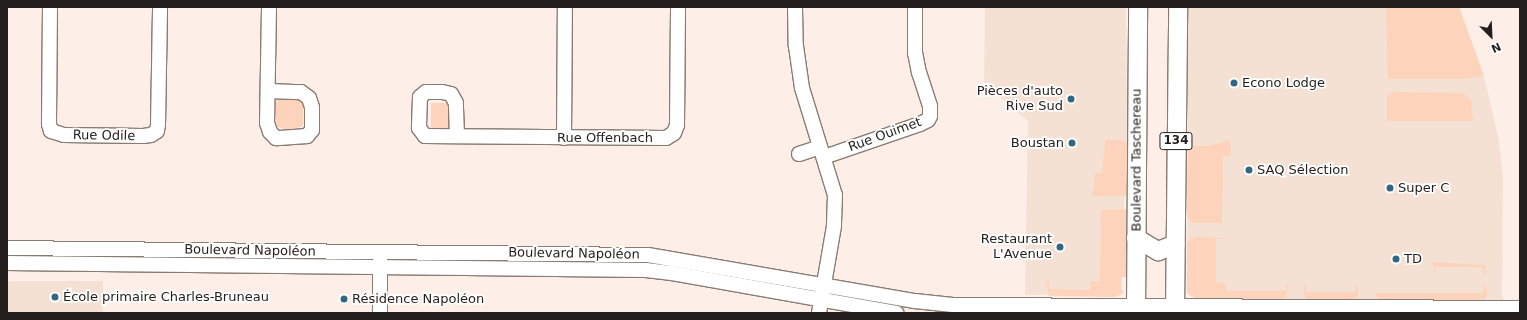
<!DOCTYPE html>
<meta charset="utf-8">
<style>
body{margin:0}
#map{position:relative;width:1527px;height:320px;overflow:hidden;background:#fdefe7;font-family:"DejaVu Sans",sans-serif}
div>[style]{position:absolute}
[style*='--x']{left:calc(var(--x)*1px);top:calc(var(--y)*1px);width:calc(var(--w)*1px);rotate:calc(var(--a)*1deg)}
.built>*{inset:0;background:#f5e0d4;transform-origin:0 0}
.green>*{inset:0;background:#fdd4bb;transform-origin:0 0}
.roads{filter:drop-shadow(1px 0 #887c74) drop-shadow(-1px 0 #887c74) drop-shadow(0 1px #887c74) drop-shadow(0 -1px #887c74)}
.minor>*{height:14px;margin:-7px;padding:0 7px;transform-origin:7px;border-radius:7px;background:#fff}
.major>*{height:18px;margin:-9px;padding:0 9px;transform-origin:9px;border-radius:9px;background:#fff}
.dots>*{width:11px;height:11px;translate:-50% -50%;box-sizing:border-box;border:2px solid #fff;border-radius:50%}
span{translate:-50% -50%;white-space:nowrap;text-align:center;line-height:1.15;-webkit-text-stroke:3.5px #fff;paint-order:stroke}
.shield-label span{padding:1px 3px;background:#fff;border:1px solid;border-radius:3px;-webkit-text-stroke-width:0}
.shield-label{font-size:12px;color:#231e1b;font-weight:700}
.poi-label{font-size:13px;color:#231e1b}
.left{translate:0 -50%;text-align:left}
.right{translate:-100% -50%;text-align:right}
.street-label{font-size:13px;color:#231e1b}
.frame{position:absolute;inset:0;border:8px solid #231e1b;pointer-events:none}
.north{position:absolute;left:1471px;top:16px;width:40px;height:40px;-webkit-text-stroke:3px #fff;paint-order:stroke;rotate:156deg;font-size:11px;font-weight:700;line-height:16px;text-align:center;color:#231e1b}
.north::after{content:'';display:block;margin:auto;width:14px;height:18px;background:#231e1b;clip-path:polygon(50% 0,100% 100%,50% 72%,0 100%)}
</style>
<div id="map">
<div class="built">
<div style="clip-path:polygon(985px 7px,1126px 7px,1127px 146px,1120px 289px,1112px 294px,1025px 295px,1028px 121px,984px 84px)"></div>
<div style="clip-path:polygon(1188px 7px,1459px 7px,1484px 76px,1499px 141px,1503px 178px,1502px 297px,1508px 302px,1199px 299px,1195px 298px,1187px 293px)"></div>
<div style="left:7px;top:281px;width:96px;height:32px"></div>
</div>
<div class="green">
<div style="clip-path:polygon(1386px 7px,1459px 7px,1484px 76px,1463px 79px,1388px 79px)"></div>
<div style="clip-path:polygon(1392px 92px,1462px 93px,1471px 100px,1473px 121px,1387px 121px,1387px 96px)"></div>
<div style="clip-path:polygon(280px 99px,297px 99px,303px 102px,303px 126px,290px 130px,277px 127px,275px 116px,275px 103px)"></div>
<div style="left:450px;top:103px;width:28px;height:19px;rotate:90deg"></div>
<div style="clip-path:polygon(1105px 140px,1121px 140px,1128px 143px,1127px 195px,1125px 196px,1095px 196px,1092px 193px,1092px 191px,1094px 191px,1095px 173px,1102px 173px)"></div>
<div style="clip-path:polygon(1230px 140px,1231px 156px,1223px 156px,1222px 223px,1193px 223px,1187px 217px,1188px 146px,1208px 146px)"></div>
<div style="clip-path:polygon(1125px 209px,1127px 211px,1127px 277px,1122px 277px,1121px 290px,1124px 291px,1122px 294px,1115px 297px,1049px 296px,1046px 281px,1049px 281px,1049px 289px,1090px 290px,1091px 281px,1100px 281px,1101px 210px)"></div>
<div style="clip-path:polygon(1196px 237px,1224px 238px,1224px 239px,1216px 239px,1216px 282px,1226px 284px,1226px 291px,1286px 291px,1286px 283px,1288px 285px,1286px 297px,1281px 300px,1195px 298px,1187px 293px,1187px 242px,1190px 239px)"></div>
<div style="clip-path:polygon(1433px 262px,1485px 265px,1486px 274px,1484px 275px,1483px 267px,1435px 267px,1434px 274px)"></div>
<div style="clip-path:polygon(1306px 283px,1306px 292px,1355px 292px,1356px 284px,1358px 287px,1358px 295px,1354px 301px,1307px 300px,1304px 293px,1304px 286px)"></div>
<div style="clip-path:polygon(1484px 285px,1487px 287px,1487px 295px,1483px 302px,1380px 301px,1375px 293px,1483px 293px)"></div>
</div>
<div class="roads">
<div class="minor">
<div style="--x:50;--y:7;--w:117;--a:90.5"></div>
<div style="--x:49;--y:124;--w:7;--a:74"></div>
<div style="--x:51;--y:131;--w:14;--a:17"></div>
<div style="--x:64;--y:135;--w:79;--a:0.7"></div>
<div style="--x:143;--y:136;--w:8;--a:-7"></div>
<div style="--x:151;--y:135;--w:7;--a:-34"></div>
<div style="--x:157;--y:131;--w:6;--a:-81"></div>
<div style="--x:158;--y:125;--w:118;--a:-89"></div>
<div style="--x:795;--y:7;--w:39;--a:89"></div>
<div style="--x:796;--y:46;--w:42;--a:81.9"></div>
<div style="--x:802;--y:88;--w:112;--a:72.9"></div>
<div style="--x:835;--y:195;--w:31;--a:92"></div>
<div style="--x:834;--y:226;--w:88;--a:99.8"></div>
<div style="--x:268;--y:91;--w:33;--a:2"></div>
<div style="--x:301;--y:92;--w:10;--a:37"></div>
<div style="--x:309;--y:98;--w:9;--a:72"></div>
<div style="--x:312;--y:107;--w:23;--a:90"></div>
<div style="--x:312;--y:130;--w:8;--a:130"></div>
<div style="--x:307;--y:136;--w:31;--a:176"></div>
<div style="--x:276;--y:138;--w:8;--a:-135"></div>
<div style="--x:270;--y:132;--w:9;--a:-108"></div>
<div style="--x:267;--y:123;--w:116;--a:-89"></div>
<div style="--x:457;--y:136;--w:33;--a:-92"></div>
<div style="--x:456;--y:103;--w:10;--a:-119"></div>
<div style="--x:451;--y:94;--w:9;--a:-167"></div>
<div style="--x:442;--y:92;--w:16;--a:180"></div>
<div style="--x:426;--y:92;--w:8;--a:140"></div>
<div style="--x:420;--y:97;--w:31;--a:92"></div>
<div style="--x:419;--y:128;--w:10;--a:53"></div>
<div style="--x:425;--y:136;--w:241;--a:0.5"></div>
<div style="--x:666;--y:138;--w:9;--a:-32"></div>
<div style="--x:674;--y:133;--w:9;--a:-69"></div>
<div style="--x:677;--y:125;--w:118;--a:-89.5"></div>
<div style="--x:564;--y:138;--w:131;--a:-89.6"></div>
<div style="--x:799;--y:154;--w:22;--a:-18"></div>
<div style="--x:824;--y:157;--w:102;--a:-19"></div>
<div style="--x:920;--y:124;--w:9;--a:-27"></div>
<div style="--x:928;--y:120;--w:4;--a:-63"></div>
<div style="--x:930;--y:116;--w:10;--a:-90"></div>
<div style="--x:930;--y:106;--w:35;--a:-108"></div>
<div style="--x:919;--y:73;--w:20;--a:-101"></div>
<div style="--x:915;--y:53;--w:46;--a:-90"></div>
<div style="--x:7;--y:248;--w:641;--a:0.63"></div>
<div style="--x:648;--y:255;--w:271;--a:9.8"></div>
<div style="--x:915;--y:301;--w:38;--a:6"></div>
<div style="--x:953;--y:305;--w:567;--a:0.3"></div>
<div style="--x:7;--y:263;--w:639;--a:0.63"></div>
<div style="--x:646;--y:270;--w:26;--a:7"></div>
<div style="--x:672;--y:273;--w:228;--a:10.1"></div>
<div style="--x:380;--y:313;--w:56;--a:-90"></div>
</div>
<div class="major">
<div style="--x:1136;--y:238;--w:26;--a:31"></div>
<div style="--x:1158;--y:251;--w:19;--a:-21"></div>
<div style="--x:1136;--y:313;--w:306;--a:-89.6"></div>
<div style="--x:1175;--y:313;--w:306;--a:-89.4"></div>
</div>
</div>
<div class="dots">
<div style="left:1234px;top:83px;background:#326783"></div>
<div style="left:1071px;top:99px;background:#326783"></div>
<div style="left:1072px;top:143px;background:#326783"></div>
<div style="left:1249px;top:170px;background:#326783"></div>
<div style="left:1390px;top:188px;background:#326783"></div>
<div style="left:1060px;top:247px;background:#326783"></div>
<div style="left:1396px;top:259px;background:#326783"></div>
<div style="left:55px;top:297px;background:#326783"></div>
<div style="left:344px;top:299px;background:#326783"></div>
</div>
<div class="shield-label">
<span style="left:1176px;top:141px">134</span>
</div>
<div class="poi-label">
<span class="left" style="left:1242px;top:83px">Econo Lodge</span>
<span class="right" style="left:1063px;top:99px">Pièces d'auto<br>Rive Sud</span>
<span class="right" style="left:1064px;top:143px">Boustan</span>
<span class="left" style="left:1257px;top:170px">SAQ Sélection</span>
<span class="left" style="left:1398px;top:188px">Super C</span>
<span class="right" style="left:1052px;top:247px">Restaurant<br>L'Avenue</span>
<span class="left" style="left:1404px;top:259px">TD</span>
<span class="left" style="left:63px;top:297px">École primaire Charles-Bruneau</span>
<span class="left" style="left:352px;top:299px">Résidence Napoléon</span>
</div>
<div class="street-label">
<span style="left:885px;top:135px;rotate:-20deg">Rue Ouimet</span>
<span style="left:104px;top:136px;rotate:1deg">Rue Odile</span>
<span style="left:605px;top:138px">Rue Offenbach</span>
<span style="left:1137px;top:160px;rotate:-90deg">Boulevard Taschereau</span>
<span style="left:250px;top:251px;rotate:1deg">Boulevard Napoléon</span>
<span style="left:574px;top:254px;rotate:1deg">Boulevard Napoléon</span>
</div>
<div class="frame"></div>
<div class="north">N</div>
</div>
